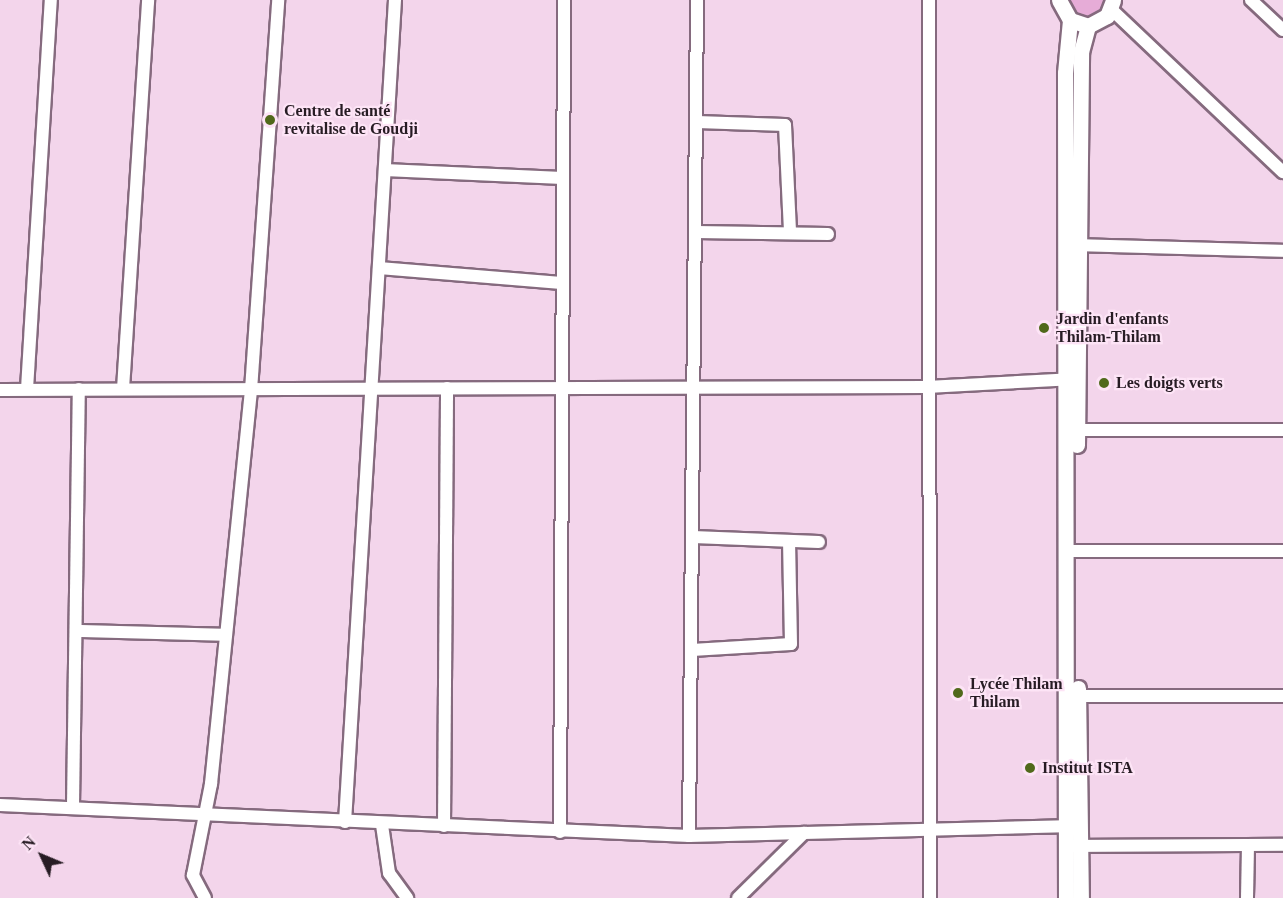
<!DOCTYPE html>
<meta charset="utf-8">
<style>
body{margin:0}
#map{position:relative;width:1283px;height:898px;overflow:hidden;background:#f3d5eb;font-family:"Times New Roman",serif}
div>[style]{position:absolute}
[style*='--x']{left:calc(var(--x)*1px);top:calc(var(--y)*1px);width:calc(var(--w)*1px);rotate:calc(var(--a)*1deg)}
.green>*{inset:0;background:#e6acd7}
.roads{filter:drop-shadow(2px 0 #856a7e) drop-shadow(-2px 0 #856a7e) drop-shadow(0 2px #856a7e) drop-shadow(0 -2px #856a7e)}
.minor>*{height:12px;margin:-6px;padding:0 6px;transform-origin:6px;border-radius:6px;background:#fff}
.major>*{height:15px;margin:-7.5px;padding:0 7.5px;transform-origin:7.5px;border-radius:7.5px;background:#fff}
.dots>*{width:16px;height:16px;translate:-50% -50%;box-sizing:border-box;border:3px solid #fde4f6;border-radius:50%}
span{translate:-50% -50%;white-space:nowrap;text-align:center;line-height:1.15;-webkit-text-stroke:4.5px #fde4f6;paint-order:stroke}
.poi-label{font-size:16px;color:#271c24;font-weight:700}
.left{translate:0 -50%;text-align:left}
.north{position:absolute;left:12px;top:826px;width:60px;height:60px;-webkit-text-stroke:4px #fde4f6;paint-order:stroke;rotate:314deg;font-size:16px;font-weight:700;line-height:24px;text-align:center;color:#271c24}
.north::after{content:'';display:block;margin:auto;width:21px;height:27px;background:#271c24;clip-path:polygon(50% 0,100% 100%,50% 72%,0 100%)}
</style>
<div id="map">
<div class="green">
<div style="clip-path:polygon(1069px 0,1106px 0,1103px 9px,1089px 18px,1073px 11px)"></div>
</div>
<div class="roads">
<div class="minor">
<div style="--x:929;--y:0;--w:898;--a:89.94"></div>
<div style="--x:1251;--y:0;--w:44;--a:43.2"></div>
<div style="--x:1111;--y:9;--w:237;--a:43.5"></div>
<div style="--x:697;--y:122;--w:88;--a:2"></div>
<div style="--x:785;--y:125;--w:107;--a:87.3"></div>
<div style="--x:385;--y:170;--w:177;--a:2.6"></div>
<div style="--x:696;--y:232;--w:132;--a:0.9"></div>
<div style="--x:1071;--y:245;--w:212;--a:1.6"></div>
<div style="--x:379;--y:268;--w:183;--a:4.7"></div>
<div style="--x:27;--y:389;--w:390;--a:-86.5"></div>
<div style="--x:123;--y:389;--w:390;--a:-86.3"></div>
<div style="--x:0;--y:390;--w:927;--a:-0.19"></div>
<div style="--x:927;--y:387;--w:148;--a:-3.1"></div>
<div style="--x:1077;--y:430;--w:206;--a:0"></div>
<div style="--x:693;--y:537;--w:126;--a:2.3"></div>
<div style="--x:1068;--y:551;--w:215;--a:0"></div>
<div style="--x:78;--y:631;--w:148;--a:1.5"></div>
<div style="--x:692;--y:650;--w:99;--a:-3.5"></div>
<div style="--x:791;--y:644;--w:103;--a:-91.1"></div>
<div style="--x:1071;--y:696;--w:212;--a:0"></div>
<div style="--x:0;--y:805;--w:690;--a:2.58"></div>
<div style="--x:689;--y:836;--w:386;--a:-1.5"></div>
<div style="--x:73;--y:806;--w:417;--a:-89.2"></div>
<div style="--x:345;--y:822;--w:824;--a:-86.52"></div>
<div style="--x:382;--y:825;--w:49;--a:81.7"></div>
<div style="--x:389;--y:873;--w:31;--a:54"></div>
<div style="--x:444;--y:826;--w:438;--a:-89.6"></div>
<div style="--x:560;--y:832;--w:832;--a:-89.72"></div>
<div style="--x:689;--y:836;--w:836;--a:-89.45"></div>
<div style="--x:1071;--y:846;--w:212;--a:-0.3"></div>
<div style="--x:205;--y:898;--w:26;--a:-118"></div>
<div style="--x:193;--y:875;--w:93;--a:-78.8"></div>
<div style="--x:211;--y:784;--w:396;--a:-84.2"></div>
<div style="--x:251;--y:390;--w:391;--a:-86"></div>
<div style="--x:738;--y:898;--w:93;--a:-44.6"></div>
<div style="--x:1247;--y:898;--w:52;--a:-88.9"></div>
</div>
<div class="major">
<div style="--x:1059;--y:0;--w:23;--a:61"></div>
<div style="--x:1070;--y:20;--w:19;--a:18"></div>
<div style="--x:1088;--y:26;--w:21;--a:-28"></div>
<div style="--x:1107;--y:16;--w:17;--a:-69"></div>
<div style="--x:1077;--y:445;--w:393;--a:-89.4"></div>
<div style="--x:1081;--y:52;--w:27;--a:-75"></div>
<div style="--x:1078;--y:688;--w:210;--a:89.2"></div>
<div style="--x:1066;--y:898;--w:825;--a:-90.07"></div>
<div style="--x:1065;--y:73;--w:53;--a:-84.6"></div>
</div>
</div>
<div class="dots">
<div style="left:270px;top:120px;background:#50691b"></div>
<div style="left:1044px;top:328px;background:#50691b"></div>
<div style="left:1104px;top:383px;background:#50691b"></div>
<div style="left:958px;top:693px;background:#50691b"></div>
<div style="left:1030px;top:768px;background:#50691b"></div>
</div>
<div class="poi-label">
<span class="left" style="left:284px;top:120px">Centre de santé<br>revitalise de Goudji</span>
<span class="left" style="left:1056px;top:328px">Jardin d'enfants<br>Thilam-Thilam</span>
<span class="left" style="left:1116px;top:383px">Les doigts verts</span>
<span class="left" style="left:970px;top:693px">Lycée Thilam<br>Thilam</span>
<span class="left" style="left:1042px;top:768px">Institut ISTA</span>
</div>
<div class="north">N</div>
</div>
